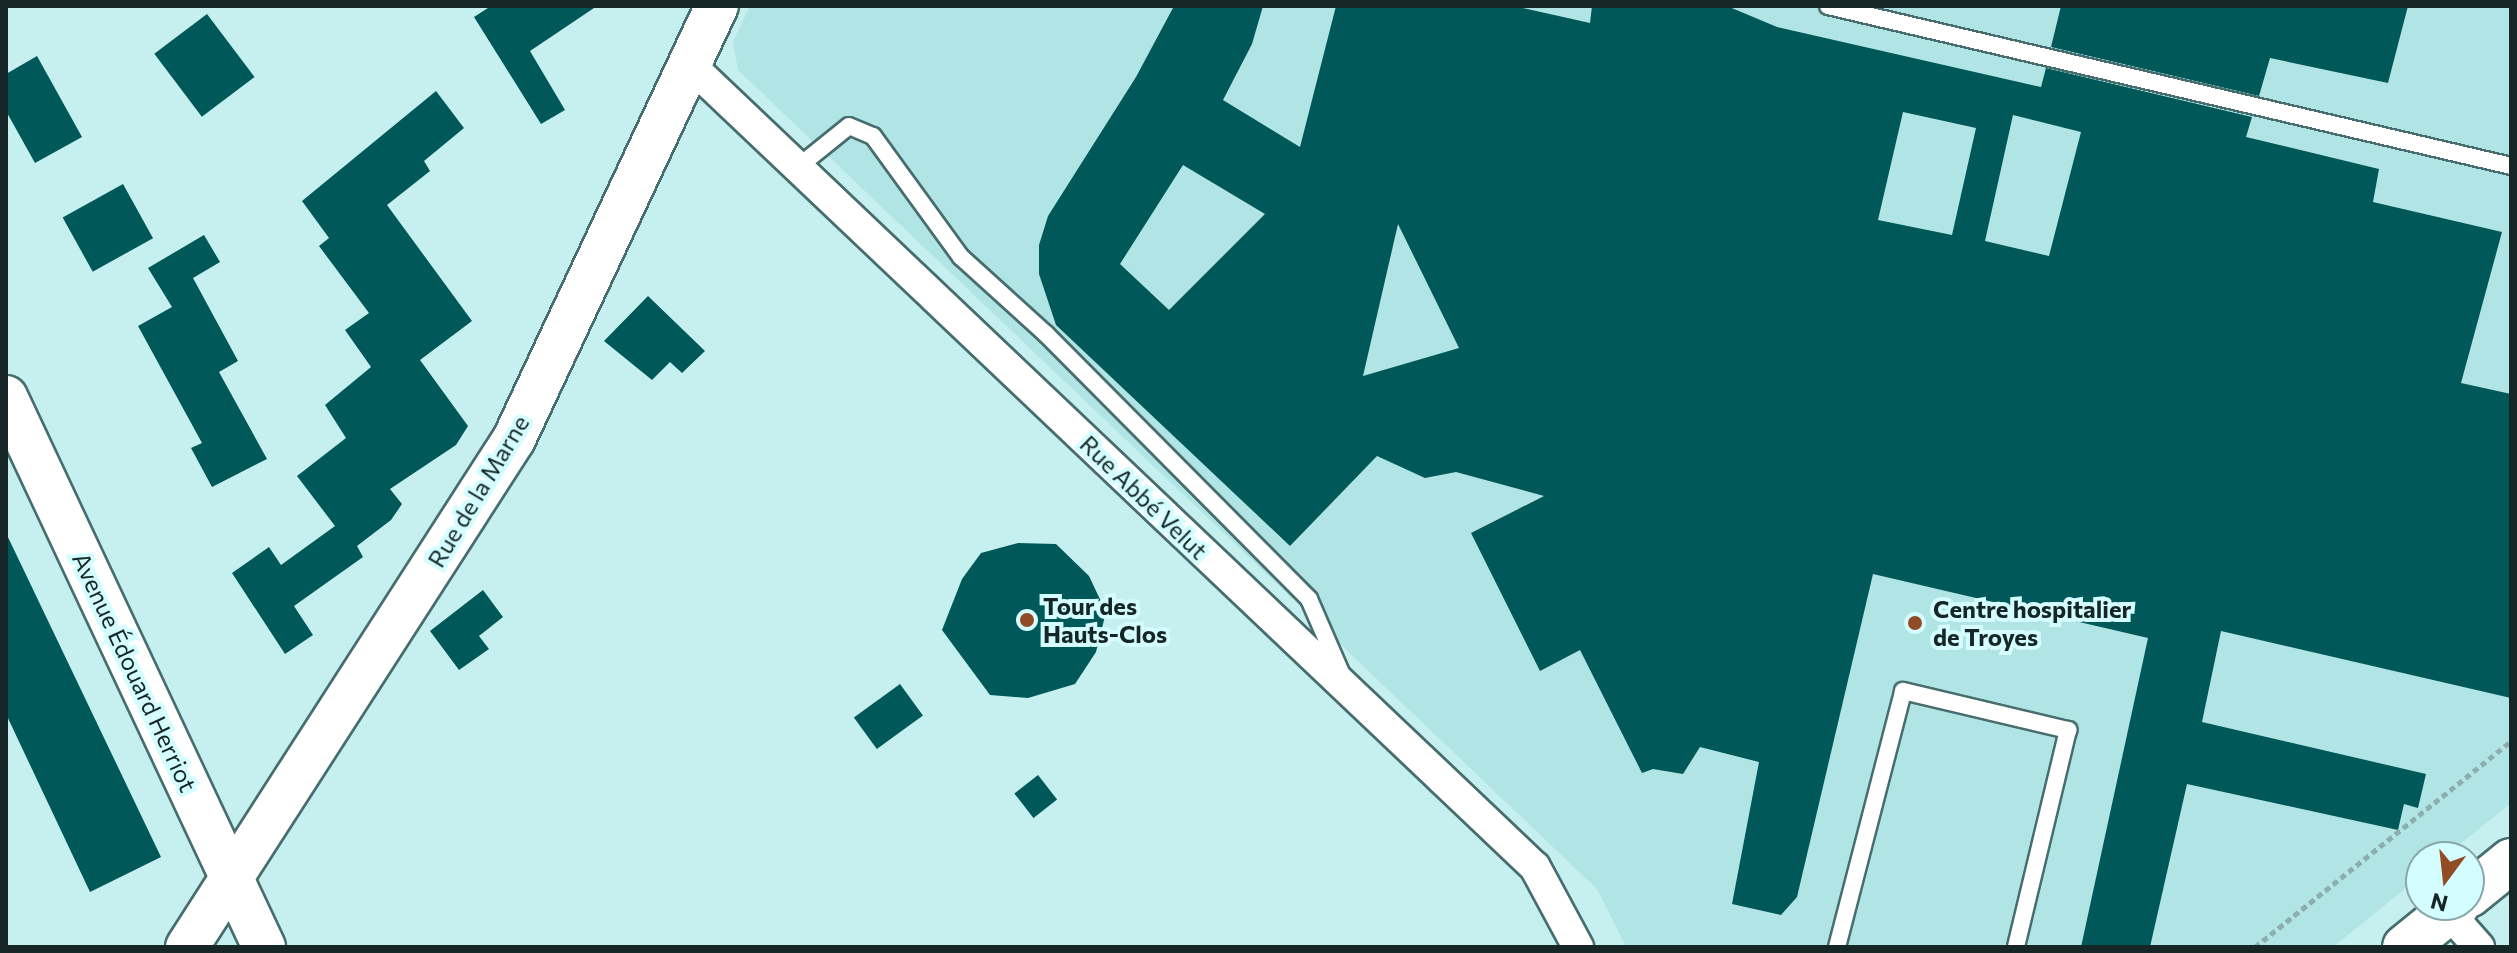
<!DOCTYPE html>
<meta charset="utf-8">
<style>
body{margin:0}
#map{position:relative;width:2517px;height:953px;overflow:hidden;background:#c6f0f0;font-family:Commissioner,sans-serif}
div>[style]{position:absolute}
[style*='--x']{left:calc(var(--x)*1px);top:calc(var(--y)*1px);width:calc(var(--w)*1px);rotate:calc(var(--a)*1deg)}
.built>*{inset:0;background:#b1e4e4}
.building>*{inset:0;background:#015859;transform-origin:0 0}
.path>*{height:5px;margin-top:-2.5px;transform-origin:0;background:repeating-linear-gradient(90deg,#8caeae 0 6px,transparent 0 10px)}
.roads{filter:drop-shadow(2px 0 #476d6e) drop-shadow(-2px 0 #476d6e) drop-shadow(0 2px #476d6e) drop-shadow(0 -2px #476d6e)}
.lane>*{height:16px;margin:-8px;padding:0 8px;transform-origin:8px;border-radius:8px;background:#fff}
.street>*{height:30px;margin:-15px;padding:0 15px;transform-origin:15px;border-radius:15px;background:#fff}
.secondary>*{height:42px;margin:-21px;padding:0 21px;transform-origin:21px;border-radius:21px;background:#fff}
.primary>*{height:44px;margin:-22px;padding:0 22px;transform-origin:22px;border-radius:22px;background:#fff}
.dots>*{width:22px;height:22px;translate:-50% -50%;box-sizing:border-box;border:4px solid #d3fdfe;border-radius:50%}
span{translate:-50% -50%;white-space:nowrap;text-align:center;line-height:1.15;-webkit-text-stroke:8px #d3fdfe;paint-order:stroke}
.street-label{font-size:24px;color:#162626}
.poi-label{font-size:24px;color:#162626;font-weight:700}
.left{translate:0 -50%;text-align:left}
.frame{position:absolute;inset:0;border:8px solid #162626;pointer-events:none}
.north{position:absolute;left:2405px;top:841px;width:80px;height:80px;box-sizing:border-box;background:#d3fdfe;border:2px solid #87a7a8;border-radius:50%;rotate:195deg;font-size:22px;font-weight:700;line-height:32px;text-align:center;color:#162626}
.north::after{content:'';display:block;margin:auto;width:28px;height:36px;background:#924c25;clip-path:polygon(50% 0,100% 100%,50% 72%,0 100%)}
</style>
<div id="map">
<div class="built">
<div style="clip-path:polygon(750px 6px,2511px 6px,2511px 803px,2444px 857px,2421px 857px,2421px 876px,2333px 947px,1626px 947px,1597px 889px,738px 70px,733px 42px)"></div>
</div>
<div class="building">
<div style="clip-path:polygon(491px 6px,597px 6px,530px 51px,565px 110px,541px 124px,474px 17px)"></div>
<div style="clip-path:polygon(evenodd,1174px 6px,1263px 6px,1252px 44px,1223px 100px,1300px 147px,1336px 6px,1514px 6px,1590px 23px,1592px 6px,1727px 6px,1777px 27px,2041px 87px,2046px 68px,2252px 117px,2246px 137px,2379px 169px,2373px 202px,2502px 232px,2461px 383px,2511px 394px,2511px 698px,2221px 631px,2202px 722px,2426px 774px,2418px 808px,2404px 804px,2398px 830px,2187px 784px,2150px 947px,2081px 947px,2148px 638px,1873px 574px,1797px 897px,1781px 915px,1732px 904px,1759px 762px,1700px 747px,1683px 774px,1653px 769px,1642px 773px,1580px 650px,1540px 671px,1471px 533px,1544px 496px,1456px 472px,1425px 478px,1377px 456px,1290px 546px,1056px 325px,1039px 274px,1039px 245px,1048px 216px,1136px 77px,1174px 6px,1903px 112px,1976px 128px,1952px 235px,1878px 220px,1903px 112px,1174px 6px,2013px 115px,2081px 132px,2049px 256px,1985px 241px,2013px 115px,1174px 6px,1183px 165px,1265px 214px,1169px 310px,1120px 264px,1183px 165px,1174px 6px,1398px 224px,1459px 348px,1363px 376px,1398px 224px)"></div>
<div style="clip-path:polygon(2061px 6px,2408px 6px,2388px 83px,2270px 58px,2259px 96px,2051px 47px)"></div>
<div style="left:207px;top:14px;width:79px;height:66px;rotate:53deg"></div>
<div style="clip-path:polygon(37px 56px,82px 137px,35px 163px,6px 111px,6px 74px)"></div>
<div style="clip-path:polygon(436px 91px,464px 128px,424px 161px,430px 171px,387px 205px,472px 321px,420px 360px,468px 426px,456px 445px,390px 489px,402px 504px,391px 520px,357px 546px,363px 557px,294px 606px,313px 635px,285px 654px,232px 573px,269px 547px,281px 565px,335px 526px,297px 476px,346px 438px,325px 405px,371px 367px,345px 330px,369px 313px,319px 246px,329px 238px,302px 201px)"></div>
<div style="left:123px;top:184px;width:62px;height:69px;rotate:61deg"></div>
<div style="clip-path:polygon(204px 235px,220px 262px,193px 278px,238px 361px,219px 372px,267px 459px,212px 487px,191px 448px,202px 443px,138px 326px,172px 307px,148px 268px)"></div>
<div style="clip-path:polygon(648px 296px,705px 351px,682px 373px,670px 362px,652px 380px,604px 341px)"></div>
<div style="clip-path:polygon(6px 533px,161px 857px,90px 892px,6px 714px)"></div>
<div style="clip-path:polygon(1018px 543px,1056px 544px,1089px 576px,1106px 612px,1096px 652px,1075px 684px,1028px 698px,990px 695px,942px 630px,962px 579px,981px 553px)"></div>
<div style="clip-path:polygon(483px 590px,503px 617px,479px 636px,489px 649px,459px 670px,430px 631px)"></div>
<div style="left:900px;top:684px;width:39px;height:57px;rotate:54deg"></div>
<div style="left:1038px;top:775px;width:31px;height:30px;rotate:52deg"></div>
</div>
<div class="path">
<div style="--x:2255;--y:947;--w:329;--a:-38.8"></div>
</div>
<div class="roads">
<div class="lane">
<div style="--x:1828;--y:6;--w:701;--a:13.18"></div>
<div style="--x:798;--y:167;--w:65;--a:-38.8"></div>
<div style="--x:849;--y:126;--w:26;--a:23"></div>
<div style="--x:873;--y:136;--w:150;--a:54"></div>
<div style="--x:961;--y:257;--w:115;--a:42.2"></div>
<div style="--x:1046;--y:334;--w:373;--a:45.2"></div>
<div style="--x:1309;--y:599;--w:83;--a:66.5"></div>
<div style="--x:1837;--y:947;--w:264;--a:-75.5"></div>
<div style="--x:1903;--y:691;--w:170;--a:13.3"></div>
<div style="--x:2068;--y:730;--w:223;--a:103.5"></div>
</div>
<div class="street">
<div style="--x:689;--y:64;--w:1166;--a:43.51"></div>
<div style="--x:1535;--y:867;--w:91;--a:61.7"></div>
<div style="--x:2448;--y:912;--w:47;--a:48.5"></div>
</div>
<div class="secondary">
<div style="--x:6;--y:397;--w:608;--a:64.87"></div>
<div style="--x:187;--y:947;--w:604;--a:-57.23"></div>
<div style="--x:514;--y:439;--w:478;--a:-64.9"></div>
</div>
<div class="primary">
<div style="--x:2469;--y:895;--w:54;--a:-39"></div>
<div style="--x:2405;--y:947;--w:67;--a:-38.9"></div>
</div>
</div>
<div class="dots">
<div style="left:1027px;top:620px;background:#924c25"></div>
<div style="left:1915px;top:623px;background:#924c25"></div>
</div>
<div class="street-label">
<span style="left:478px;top:491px;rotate:-59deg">Rue de la Marne</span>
<span style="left:1144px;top:497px;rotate:44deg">Rue Abbé Velut</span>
<span style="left:135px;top:672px;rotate:65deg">Avenue Édouard Herriot</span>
</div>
<div class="poi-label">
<span class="left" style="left:1043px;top:620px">Tour des<br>Hauts-Clos</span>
<span class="left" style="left:1933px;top:623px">Centre hospitalier<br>de Troyes</span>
</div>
<div class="frame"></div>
<div class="north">N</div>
</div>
